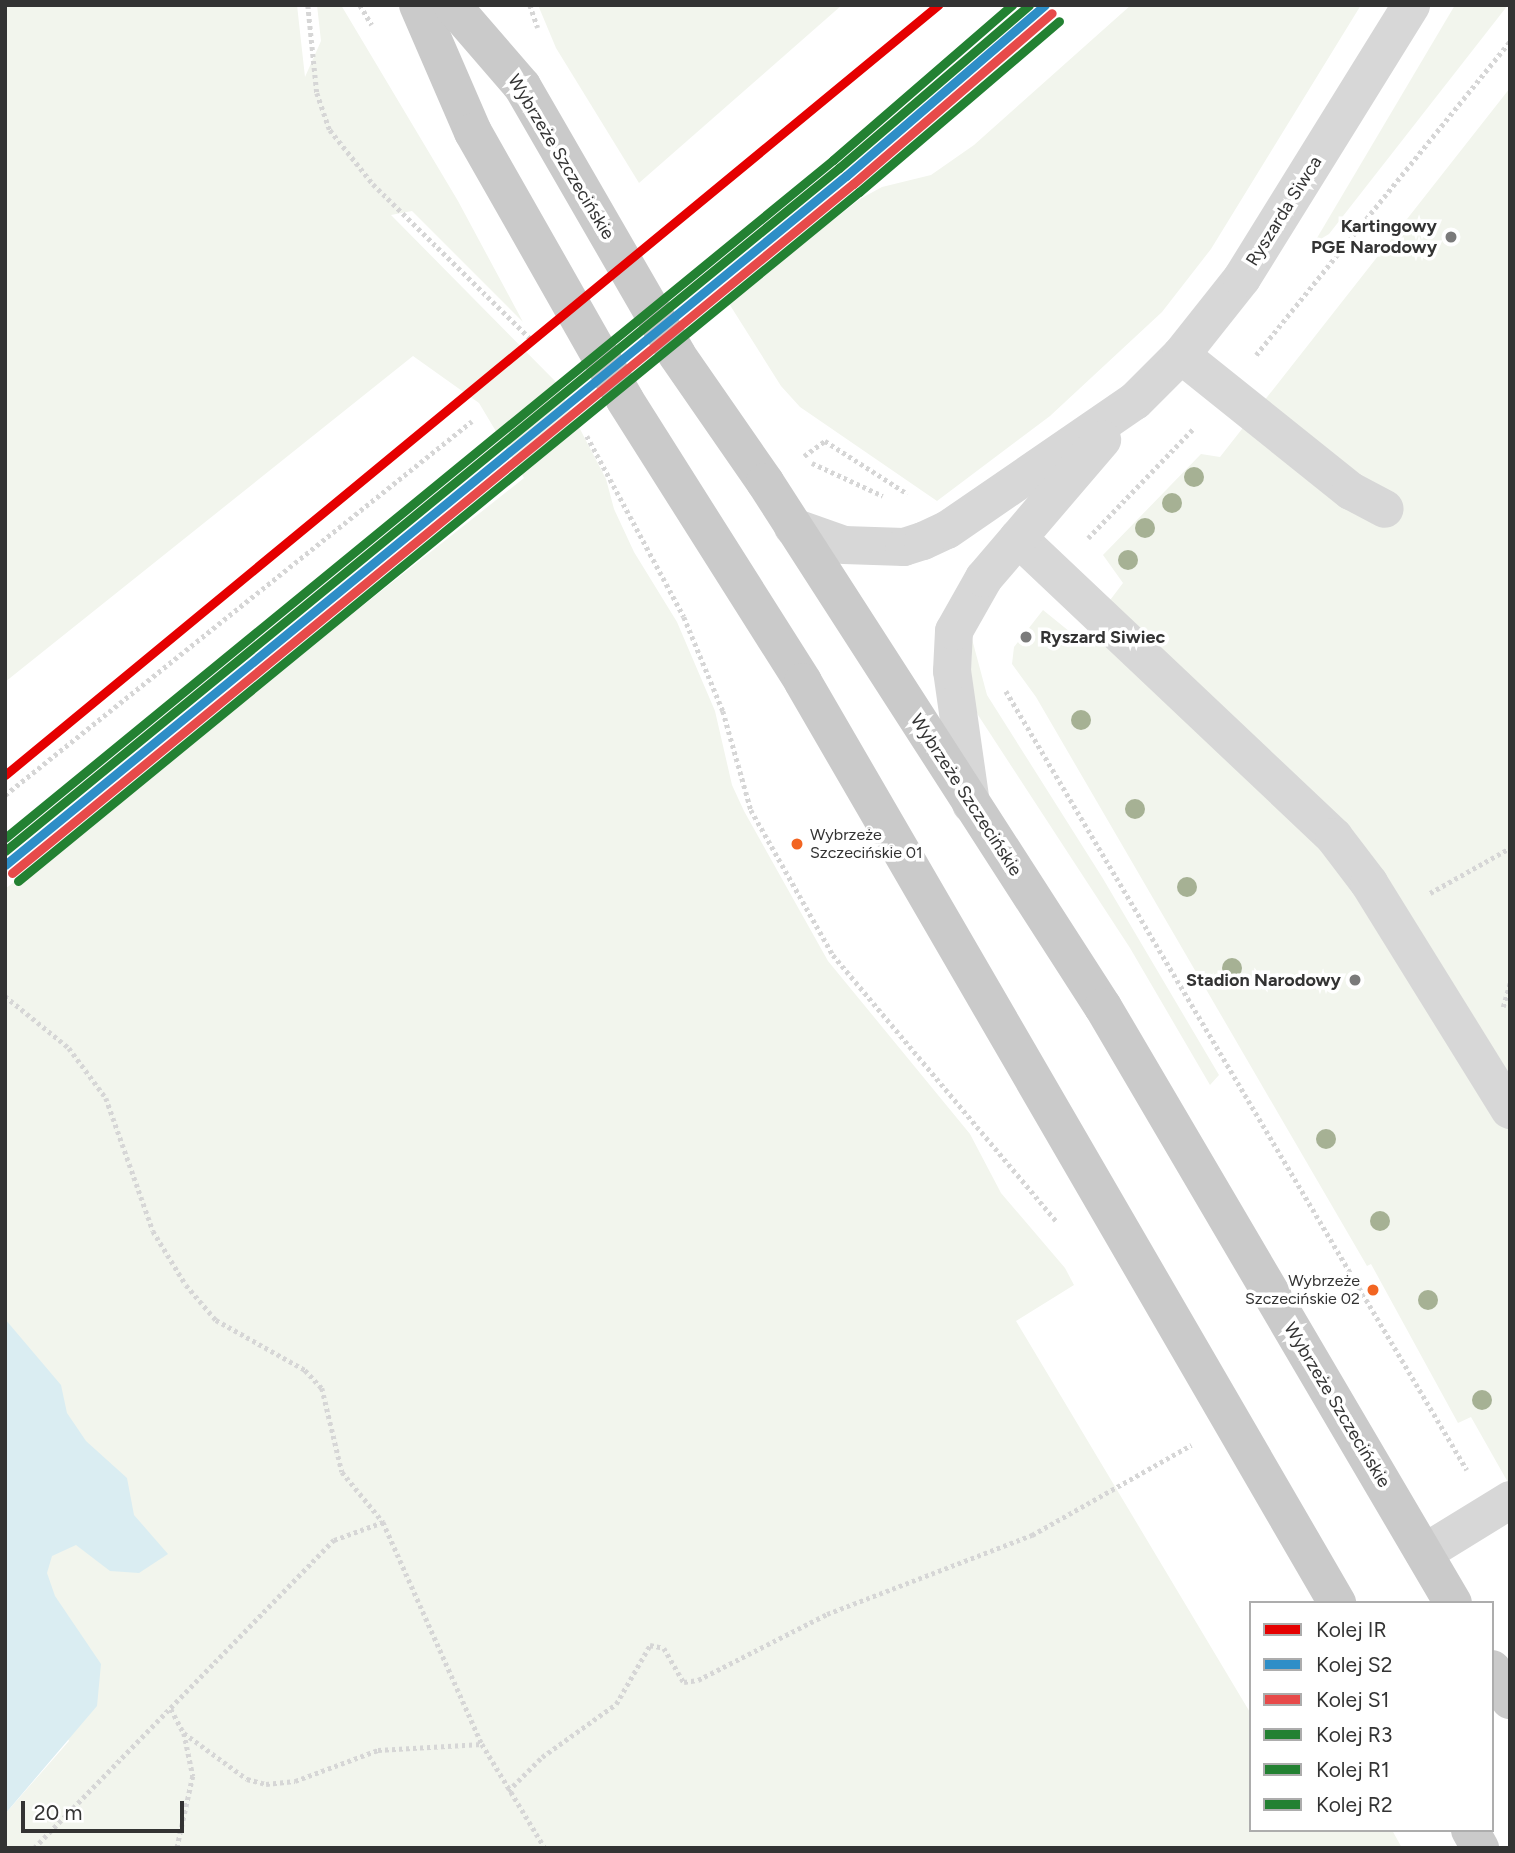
<!DOCTYPE html>
<meta charset="utf-8">
<style>
body{margin:0}
#map{position:relative;width:1515px;height:1853px;overflow:hidden;background:#fff;font-family:Figtree,sans-serif}
div>[style]{position:absolute}
[style*='--x']{left:calc(var(--x)*1px);top:calc(var(--y)*1px);width:calc(var(--w)*1px);rotate:calc(var(--a)*1deg)}
.green>*{inset:0;background:#f2f5ed}
.water>*{inset:0;background:#daedf2}
.path>*{height:4.5px;margin-top:-2.25px;transform-origin:0;background:repeating-linear-gradient(90deg,#d6d6d6 0 3.5px,transparent 0 7px)}
.minor>*{height:38px;margin:-19px;padding:0 19px;transform-origin:19px;border-radius:19px;background:#d7d7d7}
.major>*{height:38px;margin:-19px;padding:0 19px;transform-origin:19px;border-radius:19px;background:#cacaca}
.rail-1>*{height:9px;margin:-4.5px;padding:0 4.5px;transform-origin:4.5px;border-radius:4.5px;background:#e50000}
.rail-2>*{height:9px;margin:-4.5px;padding:0 4.5px;transform-origin:4.5px;border-radius:4.5px;background:#2e8ec7}
.rail-3>*{height:9px;margin:-4.5px;padding:0 4.5px;transform-origin:4.5px;border-radius:4.5px;background:#e74a4a}
.rail-4>*{height:9px;margin:-4.5px;padding:0 4.5px;transform-origin:4.5px;border-radius:4.5px;background:#238132}
.rail-5>*{height:9px;margin:-4.5px;padding:0 4.5px;transform-origin:4.5px;border-radius:4.5px;background:#238132}
.rail-6>*{height:9px;margin:-4.5px;padding:0 4.5px;transform-origin:4.5px;border-radius:4.5px;background:#238132}
.trees>*{width:20px;height:20px;margin:-10px;border-radius:50%;background:#a6b194}
.dots>*{width:19px;height:19px;translate:-50% -50%;box-sizing:border-box;border:4px solid #fff;border-radius:50%}
span{translate:-50% -50%;white-space:nowrap;text-align:center;line-height:1.15;-webkit-text-stroke:7px #fff;paint-order:stroke}
.bus-label{font-size:16px;color:#333}
.left{translate:0 -50%;text-align:left}
.right{translate:-100% -50%;text-align:right}
.street-label{font-size:18px;color:#333}
.poi-label{font-size:18px;color:#333;font-weight:700}
.frame{position:absolute;inset:0;border:7px solid #333;pointer-events:none}
.legend{position:absolute;left:1249px;top:1601px;width:245px;height:231px;box-sizing:border-box;background:#fff;border:2px solid #adadad;margin:0;padding:9px 12px;list-style:none;font-size:21px;color:#333}
.legend li{display:flex;align-items:center;gap:14px;height:35px}
.legend b{width:35px;border:2px solid #adadad}
.scale{position:absolute;left:21px;top:1801px;width:163px;height:32px;box-sizing:border-box;border:4px solid #333;border-top:0;padding-left:9px;font-size:21px;line-height:24px;white-space:nowrap;color:#333;-webkit-text-stroke:5px #fff;paint-order:stroke}
</style>
<div id="map">
<div class="green">
<div style="clip-path:polygon(5px 5px,297px 5px,305px 77px,321px 41px,317px 5px,341px 5px,458px 201px,523px 322px,412px 211px,391px 215px,555px 381px,606px 479px,614px 509px,634px 552px,677px 622px,715px 711px,732px 785px,744px 811px,828px 961px,970px 1134px,1001px 1193px,1065px 1268px,1074px 1285px,1016px 1321px,1251px 1714px,1251px 1830px,1392px 1830px,1402px 1848px,5px 1848px,5px 1814px,69px 1741px,5px 1615px,5px 889px,524px 478px,479px 403px,413px 356px,5px 682px)"></div>
<div style="clip-path:polygon(538px 5px,842px 5px,639px 183px,556px 48px)"></div>
<div style="clip-path:polygon(1131px 5px,1361px 5px,1211px 249px,1162px 312px,1050px 416px,937px 501px,800px 407px,781px 386px,728px 302px,860px 199px,882px 187px,931px 175px,974px 145px)"></div>
<div style="clip-path:polygon(1455px 5px,1508px 5px,1329px 234px,1314px 243px)"></div>
<div style="clip-path:polygon(1510px 88px,1510px 1486px,1471px 1417px,1458px 1423px,1371px 1264px,1367px 1266px,1036px 697px,1012px 664px,1014px 647px,1043px 610px,1080px 640px,1123px 583px,1103px 555px,1201px 454px,1220px 457px)"></div>
<div style="clip-path:polygon(972px 639px,987px 695px,1102px 877px,1219px 1075px,1210px 1085px,1130px 948px,978px 715px,970px 697px)"></div>
</div>
<div class="water">
<div style="clip-path:polygon(5px 1319px,61px 1385px,67px 1413px,86px 1441px,127px 1478px,134px 1515px,168px 1554px,139px 1573px,110px 1571px,76px 1545px,52px 1556px,47px 1573px,55px 1596px,101px 1664px,97px 1706px,5px 1814px)"></div>
</div>
<div class="path">
<div style="--x:308;--y:5;--w:88;--a:84.2"></div>
<div style="--x:317;--y:93;--w:39;--a:71"></div>
<div style="--x:330;--y:130;--w:69;--a:51.5"></div>
<div style="--x:373;--y:184;--w:227;--a:44.5"></div>
<div style="--x:360;--y:5;--w:23;--a:59"></div>
<div style="--x:530;--y:5;--w:24;--a:71"></div>
<div style="--x:1256;--y:355;--w:404;--a:-51"></div>
<div style="--x:587;--y:436;--w:205;--a:61.8"></div>
<div style="--x:684;--y:617;--w:102;--a:67.5"></div>
<div style="--x:723;--y:711;--w:103;--a:74.2"></div>
<div style="--x:751;--y:810;--w:167;--a:60.5"></div>
<div style="--x:833;--y:955;--w:349;--a:50"></div>
<div style="--x:804;--y:456;--w:26;--a:-36"></div>
<div style="--x:825;--y:441;--w:98;--a:32.6"></div>
<div style="--x:812;--y:463;--w:78;--a:24.9"></div>
<div style="--x:1088;--y:538;--w:153;--a:-46.1"></div>
<div style="--x:1006;--y:691;--w:905;--a:59.38"></div>
<div style="--x:5;--y:795;--w:598;--a:-38.69"></div>
<div style="--x:1430;--y:893;--w:92;--a:-29.4"></div>
<div style="--x:5;--y:996;--w:82;--a:39.1"></div>
<div style="--x:69;--y:1048;--w:62;--a:53.5"></div>
<div style="--x:106;--y:1098;--w:141;--a:70.5"></div>
<div style="--x:153;--y:1231;--w:63;--a:58.6"></div>
<div style="--x:186;--y:1285;--w:46;--a:49.4"></div>
<div style="--x:216;--y:1320;--w:102;--a:29.3"></div>
<div style="--x:305;--y:1370;--w:25;--a:47"></div>
<div style="--x:322;--y:1388;--w:86;--a:76.6"></div>
<div style="--x:342;--y:1472;--w:65;--a:50.6"></div>
<div style="--x:383;--y:1522;--w:243;--a:66"></div>
<div style="--x:482;--y:1744;--w:122;--a:58.8"></div>
<div style="--x:1503;--y:1007;--w:26;--a:-74"></div>
<div style="--x:171;--y:1709;--w:27;--a:62"></div>
<div style="--x:184;--y:1733;--w:44;--a:78.2"></div>
<div style="--x:193;--y:1776;--w:74;--a:102.5"></div>
<div style="--x:184;--y:1733;--w:78;--a:36.1"></div>
<div style="--x:247;--y:1779;--w:20;--a:15"></div>
<div style="--x:266;--y:1784;--w:29;--a:-6"></div>
<div style="--x:295;--y:1781;--w:89;--a:-20.5"></div>
<div style="--x:378;--y:1750;--w:104;--a:-3.3"></div>
<div style="--x:508;--y:1791;--w:48;--a:-45"></div>
<div style="--x:542;--y:1757;--w:91;--a:-35.6"></div>
<div style="--x:616;--y:1704;--w:68;--a:-60"></div>
<div style="--x:650;--y:1645;--w:14;--a:12"></div>
<div style="--x:664;--y:1648;--w:39;--a:60"></div>
<div style="--x:684;--y:1682;--w:14;--a:-8"></div>
<div style="--x:698;--y:1680;--w:145;--a:-27.1"></div>
<div style="--x:827;--y:1614;--w:220;--a:-21.1"></div>
<div style="--x:1032;--y:1535;--w:183;--a:-29.5"></div>
<div style="--x:34;--y:1848;--w:430;--a:-45.8"></div>
<div style="--x:334;--y:1540;--w:52;--a:-20.2"></div>
</div>
<div class="minor">
<div style="--x:1181;--y:355;--w:218;--a:38.7"></div>
<div style="--x:1351;--y:491;--w:38;--a:28"></div>
<div style="--x:793;--y:527;--w:54;--a:19.4"></div>
<div style="--x:844;--y:545;--w:60;--a:1.9"></div>
<div style="--x:904;--y:547;--w:20;--a:-18"></div>
<div style="--x:923;--y:541;--w:26;--a:-25"></div>
<div style="--x:947;--y:530;--w:228;--a:-34.5"></div>
<div style="--x:1135;--y:401;--w:65;--a:-45"></div>
<div style="--x:1181;--y:355;--w:98;--a:-51.6"></div>
<div style="--x:1242;--y:278;--w:321;--a:-58.2"></div>
<div style="--x:1018;--y:538;--w:435;--a:43.4"></div>
<div style="--x:1334;--y:837;--w:58;--a:52.7"></div>
<div style="--x:1369;--y:883;--w:267;--a:58.2"></div>
<div style="--x:971;--y:804;--w:134;--a:-98.1"></div>
<div style="--x:952;--y:671;--w:40;--a:-87.1"></div>
<div style="--x:954;--y:631;--w:61;--a:-60.5"></div>
<div style="--x:984;--y:578;--w:182;--a:-49.5"></div>
<div style="--x:1424;--y:1553;--w:101;--a:-31.6"></div>
</div>
<div class="major">
<div style="--x:418;--y:5;--w:138;--a:66.6"></div>
<div style="--x:473;--y:132;--w:308;--a:60.4"></div>
<div style="--x:625;--y:400;--w:333;--a:57.7"></div>
<div style="--x:803;--y:682;--w:1065;--a:59.89"></div>
<div style="--x:452;--y:5;--w:107;--a:49.2"></div>
<div style="--x:522;--y:86;--w:310;--a:60"></div>
<div style="--x:677;--y:355;--w:155;--a:55.3"></div>
<div style="--x:765;--y:482;--w:624;--a:57.23"></div>
<div style="--x:1103;--y:1007;--w:691;--a:59.58"></div>
<div style="--x:1492;--y:1669;--w:36;--a:60"></div>
<div style="--x:1470;--y:1830;--w:21;--a:61"></div>
</div>
<div class="rail-1">
<div style="--x:5;--y:775;--w:1210;--a:-39.53"></div>
</div>
<div class="rail-2">
<div style="--x:5;--y:865;--w:1087;--a:-39.33"></div>
<div style="--x:846;--y:176;--w:262;--a:-40.7"></div>
</div>
<div class="rail-3">
<div style="--x:12;--y:873;--w:1087;--a:-39.33"></div>
<div style="--x:853;--y:184;--w:262;--a:-40.7"></div>
</div>
<div class="rail-4">
<div style="--x:5;--y:851;--w:1078;--a:-39.32"></div>
<div style="--x:839;--y:168;--w:250;--a:-40.6"></div>
</div>
<div class="rail-5">
<div style="--x:18;--y:881;--w:1087;--a:-39.33"></div>
<div style="--x:859;--y:192;--w:263;--a:-40.5"></div>
</div>
<div class="rail-6">
<div style="--x:5;--y:838;--w:1070;--a:-39.31"></div>
<div style="--x:833;--y:160;--w:237;--a:-40.9"></div>
</div>
<div class="trees">
<div style="left:1194px;top:477px"></div>
<div style="left:1172px;top:503px"></div>
<div style="left:1145px;top:528px"></div>
<div style="left:1128px;top:560px"></div>
<div style="left:1081px;top:720px"></div>
<div style="left:1135px;top:809px"></div>
<div style="left:1187px;top:887px"></div>
<div style="left:1232px;top:968px"></div>
<div style="left:1326px;top:1139px"></div>
<div style="left:1380px;top:1221px"></div>
<div style="left:1428px;top:1300px"></div>
<div style="left:1482px;top:1400px"></div>
</div>
<div class="dots">
<div style="left:1451px;top:237px;background:#7a7a7a"></div>
<div style="left:1026px;top:637px;background:#7a7a7a"></div>
<div style="left:797px;top:844px;background:#f26522"></div>
<div style="left:1355px;top:980px;background:#7a7a7a"></div>
<div style="left:1373px;top:1290px;background:#f26522"></div>
</div>
<div class="bus-label">
<span class="left" style="left:810px;top:844px">Wybrzeże<br>Szczecińskie 01</span>
<span class="right" style="left:1360px;top:1290px">Wybrzeże<br>Szczecińskie 02</span>
</div>
<div class="street-label">
<span style="left:561px;top:157px;rotate:59deg">Wybrzeże Szczecińskie</span>
<span style="left:1284px;top:211px;rotate:-58deg">Ryszarda Siwca</span>
<span style="left:966px;top:795px;rotate:57deg">Wybrzeże Szczecińskie</span>
<span style="left:1337px;top:1405px;rotate:59deg">Wybrzeże Szczecińskie</span>
</div>
<div class="poi-label">
<span class="right" style="left:1437px;top:237px">Kartingowy<br>PGE Narodowy</span>
<span class="left" style="left:1040px;top:637px">Ryszard Siwiec</span>
<span class="right" style="left:1341px;top:980px">Stadion Narodowy</span>
</div>
<div class="frame"></div>
<ul class="legend">
<li><b style="height:9px;background:#e50000"></b>Kolej IR</li>
<li><b style="height:9px;background:#2e8ec7"></b>Kolej S2</li>
<li><b style="height:9px;background:#e74a4a"></b>Kolej S1</li>
<li><b style="height:9px;background:#238132"></b>Kolej R3</li>
<li><b style="height:9px;background:#238132"></b>Kolej R1</li>
<li><b style="height:9px;background:#238132"></b>Kolej R2</li>
</ul>
<div class="scale">20 m</div>
</div>
